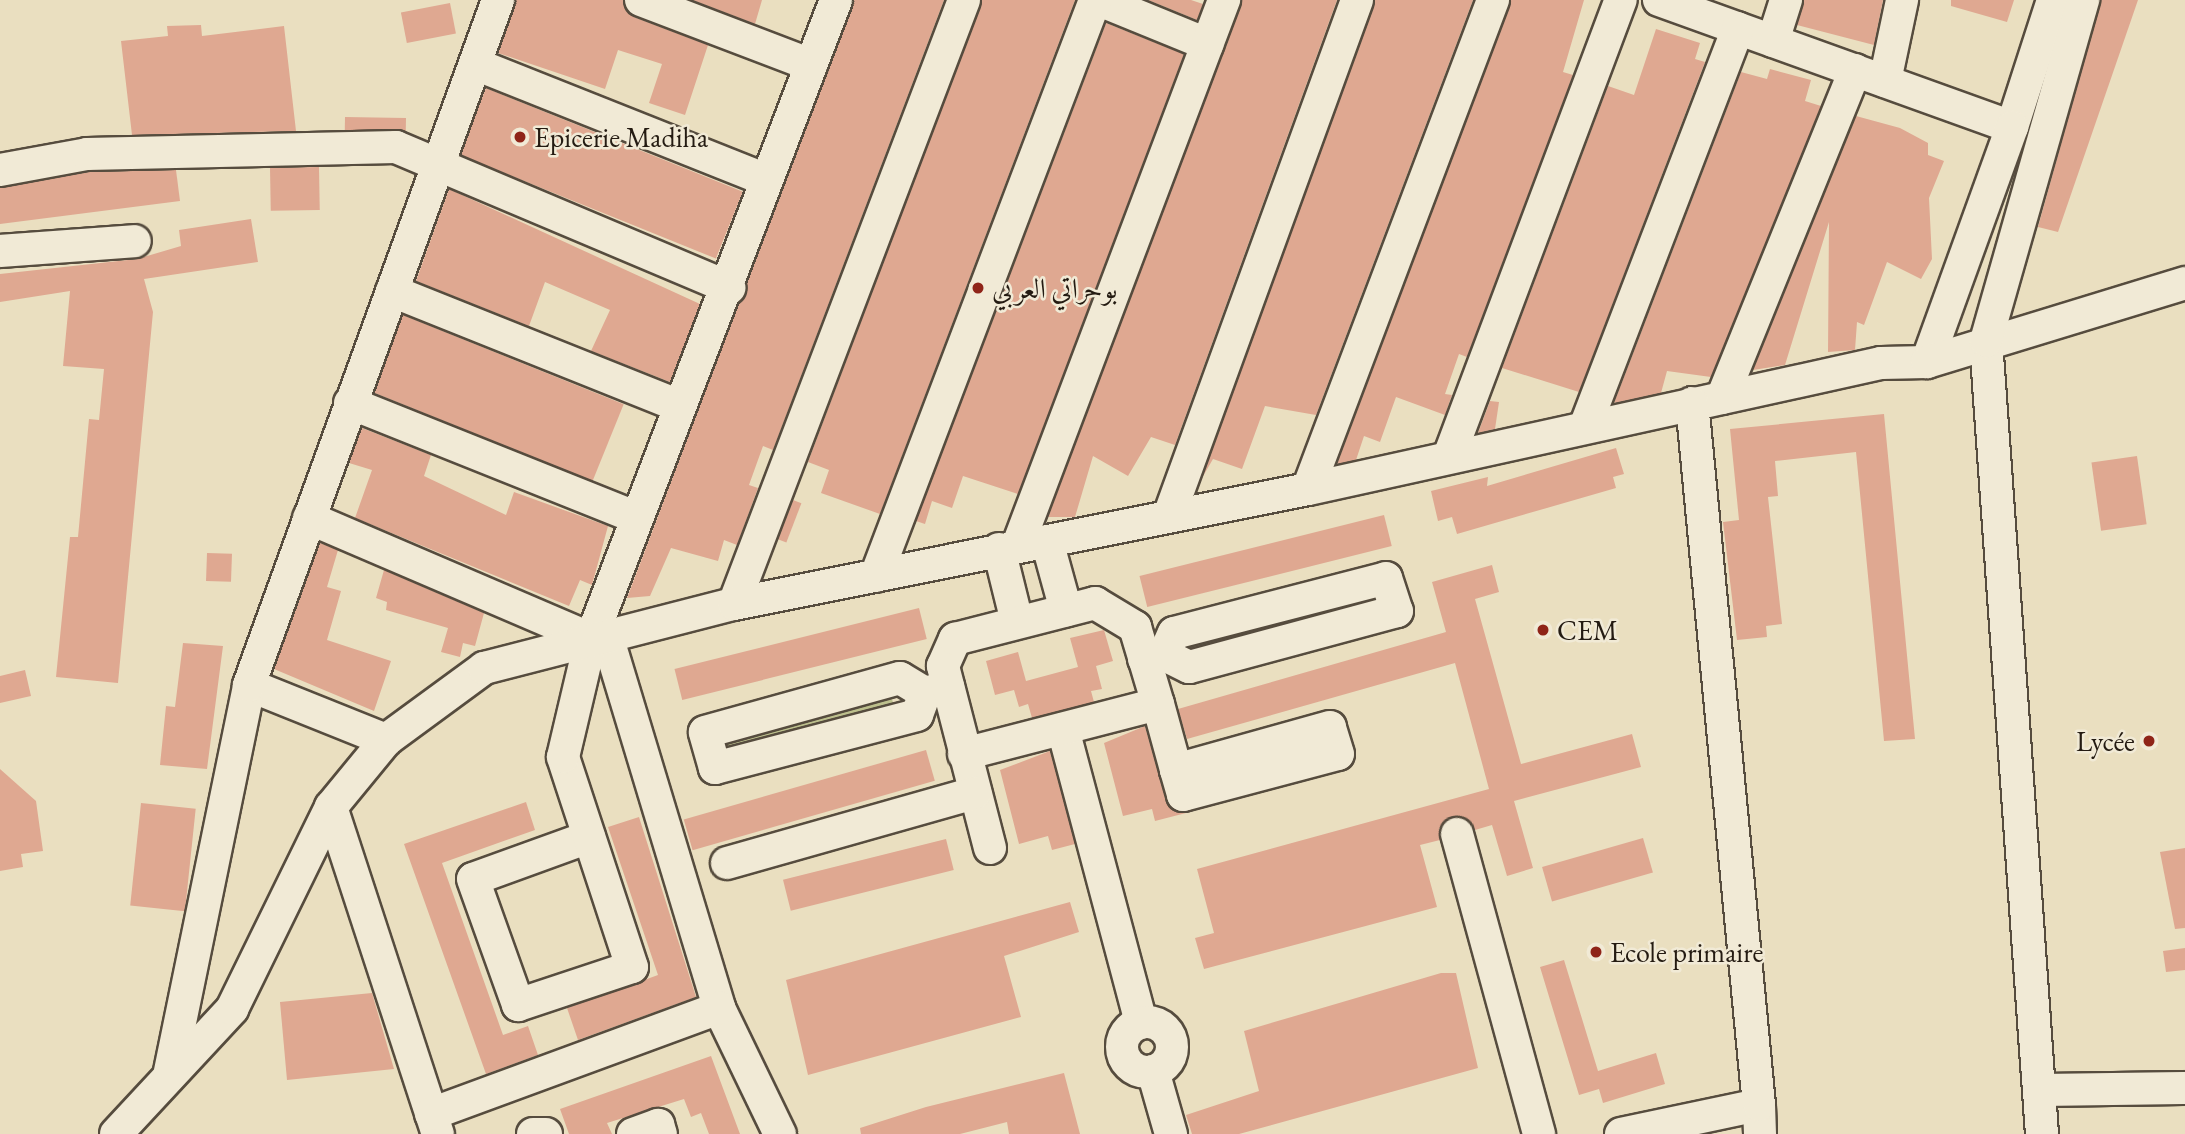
<!DOCTYPE html>
<meta charset="utf-8">
<style>
body{margin:0}
#map{position:relative;width:2185px;height:1134px;overflow:hidden;background:#eadfc0;font-family:"EB Garamond",Amiri,serif}
div>[style]{position:absolute}
[style*='--x']{left:calc(var(--x)*1px);top:calc(var(--y)*1px);width:calc(var(--w)*1px);rotate:calc(var(--a)*1deg)}
.green>*{inset:0;background:#bdc08d;transform-origin:0 0}
.building>*{inset:0;background:#dfa891;transform-origin:0 0}
.roads{filter:drop-shadow(2px 0 #564c3e) drop-shadow(-2px 0 #564c3e) drop-shadow(0 2px #564c3e) drop-shadow(0 -2px #564c3e)}
.minor>*{height:32px;margin:-16px;padding:0 16px;transform-origin:16px;border-radius:16px;background:#f1ead6}
.minor>.ring{margin:-16px;padding:0;box-sizing:content-box;background:none;border:32px solid #f1ead6;border-radius:50%}
.dots>*{width:19px;height:19px;translate:-50% -50%;box-sizing:border-box;border:4px solid #f1ead6;border-radius:50%}
span{translate:-50% -50%;white-space:nowrap;text-align:center;line-height:1.15;-webkit-text-stroke:5px #f1ead6;paint-order:stroke}
.poi-label{font-size:28px;color:#241b12}
.left{translate:0 -50%;text-align:left}
.right{translate:-100% -50%;text-align:right}
</style>
<div id="map">
<div class="green">
<div style="left:1374px;top:592px;width:11px;height:198px;rotate:75deg"></div>
<div style="left:892px;top:699px;width:12px;height:175px;rotate:76deg"></div>
</div>
<div class="building">
<div style="clip-path:polygon(516px 0,623px 0,634px 17px,708px 45px,685px 115px,649px 103px,662px 64px,618px 50px,605px 89px,498px 53px)"></div>
<div style="clip-path:polygon(692px 0,762px 0,755px 24px)"></div>
<div style="clip-path:polygon(854px 0,944px 0,773px 450px,763px 446px,749px 485px,758px 488px,737px 545px,724px 540px,718px 561px,671px 548px,650px 596px,627px 598px)"></div>
<div style="clip-path:polygon(982px 0,1075px 0,880px 514px,821px 493px,829px 470px,808px 462px)"></div>
<div style="clip-path:polygon(1148px 0,1191px 0,1203px 4px,1197px 20px)"></div>
<div style="clip-path:polygon(1242px 0,1337px 0,1175px 445px,1151px 437px,1128px 476px,1093px 456px,1075px 517px,1048px 517px)"></div>
<div style="clip-path:polygon(1375px 0,1473px 0,1316px 415px,1265px 406px,1242px 469px,1213px 459px,1202px 478px)"></div>
<div style="clip-path:polygon(1511px 0,1584px 0,1563px 72px,1573px 75px,1467px 357px,1459px 354px,1445px 394px,1452px 395px,1445px 415px,1396px 397px,1380px 442px,1364px 436px,1356px 460px,1337px 464px)"></div>
<div style="clip-path:polygon(1804px 0,1883px 0,1874px 45px,1797px 25px)"></div>
<div style="clip-path:polygon(1951px 0,2014px 0,2007px 22px,1951px 6px)"></div>
<div style="clip-path:polygon(2101px 0,2138px 0,2058px 232px,2038px 227px)"></div>
<div style="left:450px;top:3px;width:31px;height:50px;rotate:79deg"></div>
<div style="clip-path:polygon(1106px 23px,1184px 54px,1018px 494px,963px 476px,952px 508px,932px 501px,925px 524px,916px 521px)"></div>
<div style="clip-path:polygon(201px 25px,202px 36px,284px 26px,296px 131px,132px 135px,121px 41px,168px 36px,167px 26px)"></div>
<div style="clip-path:polygon(1656px 29px,1700px 43px,1695px 59px,1705px 62px,1579px 392px,1502px 368px,1608px 86px,1634px 95px)"></div>
<div style="clip-path:polygon(1770px 69px,1811px 80px,1805px 101px,1821px 106px,1711px 377px,1667px 371px,1661px 393px,1614px 403px,1741px 72px,1767px 79px)"></div>
<div style="left:486px;top:88px;width:277px;height:72px;rotate:22deg"></div>
<div style="clip-path:polygon(1856px 116px,1900px 128px,1928px 143px,1928px 155px,1944px 161px,1929px 198px,1932px 259px,1921px 279px,1887px 262px,1864px 325px,1857px 322px,1855px 350px,1828px 352px,1829px 222px,1785px 365px,1753px 370px)"></div>
<div style="left:345px;top:117px;width:61px;height:13px;rotate:1deg"></div>
<div style="left:319px;top:167px;width:43px;height:49px;rotate:89deg"></div>
<div style="clip-path:polygon(176px 170px,180px 201px,0 224px,0 188px,89px 172px)"></div>
<div style="clip-path:polygon(449px 189px,700px 304px,670px 382px,591px 351px,610px 310px,545px 282px,529px 326px,416px 281px)"></div>
<div style="clip-path:polygon(251px 219px,258px 262px,144px 279px,153px 312px,118px 683px,56px 677px,70px 537px,78px 537px,89px 419px,99px 420px,104px 369px,63px 366px,70px 291px,0 302px,0 274px,137px 259px,181px 246px,179px 230px)"></div>
<div style="left:403px;top:315px;width:238px;height:83px;rotate:22deg"></div>
<div style="clip-path:polygon(1490px 401px,1499px 402px,1495px 429px,1478px 433px)"></div>
<div style="clip-path:polygon(1884px 414px,1915px 739px,1884px 741px,1856px 452px,1775px 461px,1778px 496px,1768px 497px,1782px 624px,1766px 626px,1767px 637px,1737px 640px,1723px 522px,1739px 520px,1730px 429px)"></div>
<div style="clip-path:polygon(362px 428px,431px 455px,424px 476px,506px 515px,514px 492px,608px 526px,592px 585px,580px 580px,569px 606px,355px 518px,372px 470px,349px 463px)"></div>
<div style="clip-path:polygon(1616px 448px,1624px 474px,1613px 477px,1616px 488px,1457px 534px,1452px 517px,1438px 521px,1431px 491px,1488px 477px,1487px 486px)"></div>
<div style="left:2137px;top:456px;width:69px;height:46px;rotate:82deg"></div>
<div style="left:793px;top:500px;width:9px;height:42px;rotate:21deg"></div>
<div style="left:1384px;top:515px;width:32px;height:252px;rotate:76deg"></div>
<div style="clip-path:polygon(320px 543px,338px 550px,327px 587px,341px 591px,327px 640px,391px 661px,374px 711px,274px 669px)"></div>
<div style="left:207px;top:553px;width:25px;height:28px;rotate:2deg"></div>
<div style="clip-path:polygon(1492px 565px,1499px 592px,1475px 599px,1521px 764px,1632px 734px,1641px 767px,1514px 801px,1533px 868px,1507px 876px,1492px 825px,1475px 830px,1469px 821px,1452px 817px,1439px 829px,1440px 840px,1420px 845px,1437px 907px,1204px 969px,1195px 938px,1214px 933px,1197px 869px,1489px 789px,1455px 663px,1187px 739px,1178px 709px,1446px 632px,1432px 582px)"></div>
<div style="clip-path:polygon(384px 570px,484px 613px,475px 646px,463px 643px,460px 657px,441px 652px,448px 628px,386px 610px,387px 602px,376px 598px)"></div>
<div style="left:919px;top:608px;width:32px;height:252px;rotate:76deg"></div>
<div style="clip-path:polygon(1104px 630px,1113px 661px,1096px 666px,1102px 689px,1091px 691px,1094px 702px,1032px 718px,1028px 704px,1019px 707px,1014px 690px,995px 695px,986px 661px,1018px 652px,1026px 681px,1078px 667px,1070px 638px)"></div>
<div style="clip-path:polygon(183px 643px,223px 646px,207px 769px,160px 765px,166px 706px,175px 707px)"></div>
<div style="clip-path:polygon(25px 670px,31px 696px,0 703px,0 676px)"></div>
<div style="clip-path:polygon(1145px 726px,1166px 801px,1186px 813px,1155px 821px,1152px 809px,1123px 816px,1104px 743px)"></div>
<div style="left:926px;top:750px;width:32px;height:252px;rotate:74deg"></div>
<div style="clip-path:polygon(1050px 751px,1075px 844px,1052px 850px,1048px 836px,1019px 844px,1000px 770px)"></div>
<div style="clip-path:polygon(0 769px,36px 801px,43px 851px,21px 854px,23px 867px,0 871px)"></div>
<div style="clip-path:polygon(526px 802px,535px 830px,442px 863px,503px 1035px,528px 1026px,538px 1055px,486px 1074px,404px 844px)"></div>
<div style="left:141px;top:803px;width:55px;height:103px;rotate:6deg"></div>
<div style="clip-path:polygon(639px 817px,696px 997px,578px 1040px,567px 1008px,658px 975px,608px 827px)"></div>
<div style="left:1643px;top:838px;width:36px;height:105px;rotate:74deg"></div>
<div style="left:946px;top:839px;width:32px;height:168px;rotate:76deg"></div>
<div style="clip-path:polygon(2185px 848px,2185px 928px,2175px 929px,2160px 852px)"></div>
<div style="clip-path:polygon(1070px 902px,1079px 932px,1004px 956px,1021px 1017px,808px 1075px,786px 980px)"></div>
<div style="clip-path:polygon(2185px 948px,2185px 970px,2166px 972px,2163px 951px)"></div>
<div style="clip-path:polygon(1564px 960px,1598px 1071px,1656px 1053px,1665px 1084px,1603px 1103px,1599px 1089px,1579px 1095px,1540px 967px)"></div>
<div style="clip-path:polygon(1441px 973px,1456px 973px,1478px 1068px,1239px 1134px,1192px 1134px,1186px 1115px,1259px 1091px,1244px 1031px)"></div>
<div style="clip-path:polygon(372px 993px,394px 1069px,287px 1080px,280px 1002px)"></div>
<div style="clip-path:polygon(711px 1056px,740px 1134px,709px 1134px,701px 1113px,691px 1117px,684px 1099px,607px 1123px,612px 1134px,569px 1134px,560px 1109px)"></div>
<div style="clip-path:polygon(1064px 1073px,1080px 1134px,1009px 1134px,1007px 1122px,960px 1134px,861px 1134px,860px 1128px,926px 1107px)"></div>
</div>
<div class="roads">
<div class="minor">
<div style="--x:641;--y:0;--w:182;--a:20.9"></div>
<div style="--x:1099;--y:0;--w:117;--a:22.2"></div>
<div style="--x:1659;--y:0;--w:375;--a:19.8"></div>
<div style="--x:2012;--y:127;--w:133;--a:-72.1"></div>
<div style="--x:1773;--y:41;--w:43;--a:-72.4"></div>
<div style="--x:475;--y:64;--w:314;--a:21.7"></div>
<div style="--x:1885;--y:81;--w:83;--a:-78.1"></div>
<div style="--x:0;--y:170;--w:88;--a:-10.4"></div>
<div style="--x:87;--y:154;--w:309;--a:-1.3"></div>
<div style="--x:396;--y:147;--w:362;--a:22.9"></div>
<div style="--x:0;--y:251;--w:135;--a:-4.2"></div>
<div style="--x:392;--y:291;--w:310;--a:21.8"></div>
<div style="--x:1927;--y:362;--w:250;--a:-70.1"></div>
<div style="--x:1722;--y:398;--w:354;--a:-67.9"></div>
<div style="--x:350;--y:403;--w:309;--a:21.8"></div>
<div style="--x:1585;--y:427;--w:427;--a:-69"></div>
<div style="--x:1450;--y:454;--w:485;--a:-69.4"></div>
<div style="--x:1308;--y:489;--w:523;--a:-69.28"></div>
<div style="--x:1169;--y:516;--w:549;--a:-69.98"></div>
<div style="--x:309;--y:518;--w:307;--a:23.2"></div>
<div style="--x:1047;--y:541;--w:72;--a:74.6"></div>
<div style="--x:1018;--y:545;--w:583;--a:-69.29"></div>
<div style="--x:999;--y:549;--w:75;--a:76.1"></div>
<div style="--x:876;--y:576;--w:616;--a:-69.18"></div>
<div style="--x:734;--y:604;--w:646;--a:-69.15"></div>
<div style="--x:607;--y:636;--w:388;--a:73.2"></div>
<div style="--x:719;--y:1008;--w:140;--a:64.2"></div>
<div style="--x:1144;--y:659;--w:20;--a:-11"></div>
<div style="--x:1164;--y:655;--w:24;--a:-66"></div>
<div style="--x:1174;--y:633;--w:219;--a:-14.5"></div>
<div style="--x:1386;--y:578;--w:35;--a:72"></div>
<div style="--x:1397;--y:611;--w:215;--a:164.9"></div>
<div style="--x:1189;--y:667;--w:28;--a:-154"></div>
<div style="--x:249;--y:685;--w:148;--a:21.9"></div>
<div style="--x:925;--y:693;--w:23;--a:110"></div>
<div style="--x:917;--y:715;--w:209;--a:165.3"></div>
<div style="--x:715;--y:768;--w:37;--a:-106"></div>
<div style="--x:705;--y:732;--w:202;--a:-15.5"></div>
<div style="--x:900;--y:678;--w:29;--a:31"></div>
<div style="--x:925;--y:693;--w:24;--a:-15"></div>
<div style="--x:1063;--y:729;--w:304;--a:75.1"></div>
<div style="--x:964;--y:754;--w:200;--a:-14.5"></div>
<div style="--x:331;--y:807;--w:344;--a:71.9"></div>
<div style="--x:1457;--y:834;--w:311;--a:74.7"></div>
<div style="--x:589;--y:837;--w:123;--a:160.1"></div>
<div style="--x:473;--y:879;--w:134;--a:70.3"></div>
<div style="--x:518;--y:1005;--w:120;--a:-18.4"></div>
<div style="--x:632;--y:967;--w:221;--a:-108.2"></div>
<div style="--x:563;--y:757;--w:121;--a:-76.7"></div>
<div style="--x:591;--y:639;--w:684;--a:-69.02"></div>
<div style="--x:990;--y:848;--w:188;--a:-104.5"></div>
<div style="--x:943;--y:666;--w:30;--a:-66"></div>
<div style="--x:955;--y:639;--w:145;--a:-14.4"></div>
<div style="--x:1095;--y:603;--w:47;--a:31"></div>
<div style="--x:1135;--y:627;--w:80;--a:73.4"></div>
<div style="--x:1158;--y:704;--w:68;--a:74.7"></div>
<div style="--x:1176;--y:770;--w:26;--a:74"></div>
<div style="--x:1183;--y:795;--w:160;--a:-14.8"></div>
<div style="--x:1338;--y:754;--w:28;--a:-107"></div>
<div style="--x:1330;--y:727;--w:160;--a:164.4"></div>
<div style="--x:727;--y:863;--w:258;--a:-15.8"></div>
<div class="ring" style="left:1122px;top:1022px;width:18px;height:18px"></div>
<div style="--x:1153;--y:1071;--w:66;--a:74.1"></div>
<div style="--x:169;--y:1076;--w:399;--a:-78.4"></div>
<div style="--x:249;--y:685;--w:729;--a:-70.02"></div>
<div style="--x:2040;--y:1090;--w:145;--a:-0.8"></div>
<div style="--x:1759;--y:1105;--w:29;--a:88"></div>
<div style="--x:431;--y:1114;--w:307;--a:-20.2"></div>
<div style="--x:116;--y:1134;--w:171;--a:-47.1"></div>
<div style="--x:232;--y:1009;--w:225;--a:-63.9"></div>
<div style="--x:331;--y:807;--w:87;--a:-50.6"></div>
<div style="--x:386;--y:740;--w:122;--a:-36.3"></div>
<div style="--x:484;--y:668;--w:258;--a:-14.4"></div>
<div style="--x:734;--y:604;--w:585;--a:-11.33"></div>
<div style="--x:1308;--y:489;--w:587;--a:-12.4"></div>
<div style="--x:1881;--y:363;--w:46;--a:-1.2"></div>
<div style="--x:1927;--y:362;--w:270;--a:-17"></div>
<div style="--x:533;--y:1134;--w:13;--a:0"></div>
<div style="--x:633;--y:1134;--w:27;--a:-20"></div>
<div style="--x:658;--y:1125;--w:9;--a:72"></div>
<div style="--x:1621;--y:1134;--w:141;--a:-11.9"></div>
<div style="--x:1759;--y:1105;--w:705;--a:-95.45"></div>
<div style="--x:2042;--y:1134;--w:795;--a:-94.04"></div>
<div style="--x:1986;--y:341;--w:355;--a:-74.1"></div>
</div>
</div>
<div class="dots">
<div style="left:520px;top:137px;background:#8f2418"></div>
<div style="left:978px;top:288px;background:#8f2418"></div>
<div style="left:1543px;top:630px;background:#8f2418"></div>
<div style="left:2149px;top:741px;background:#8f2418"></div>
<div style="left:1596px;top:952px;background:#8f2418"></div>
</div>
<div class="poi-label">
<span class="left" style="left:534px;top:137px">Epicerie Madiha</span>
<span class="left" style="left:992px;top:288px">بوحراتي العربي</span>
<span class="left" style="left:1557px;top:630px">CEM</span>
<span class="right" style="left:2135px;top:741px">Lycée</span>
<span class="left" style="left:1610px;top:952px">Ecole primaire</span>
</div>
</div>
